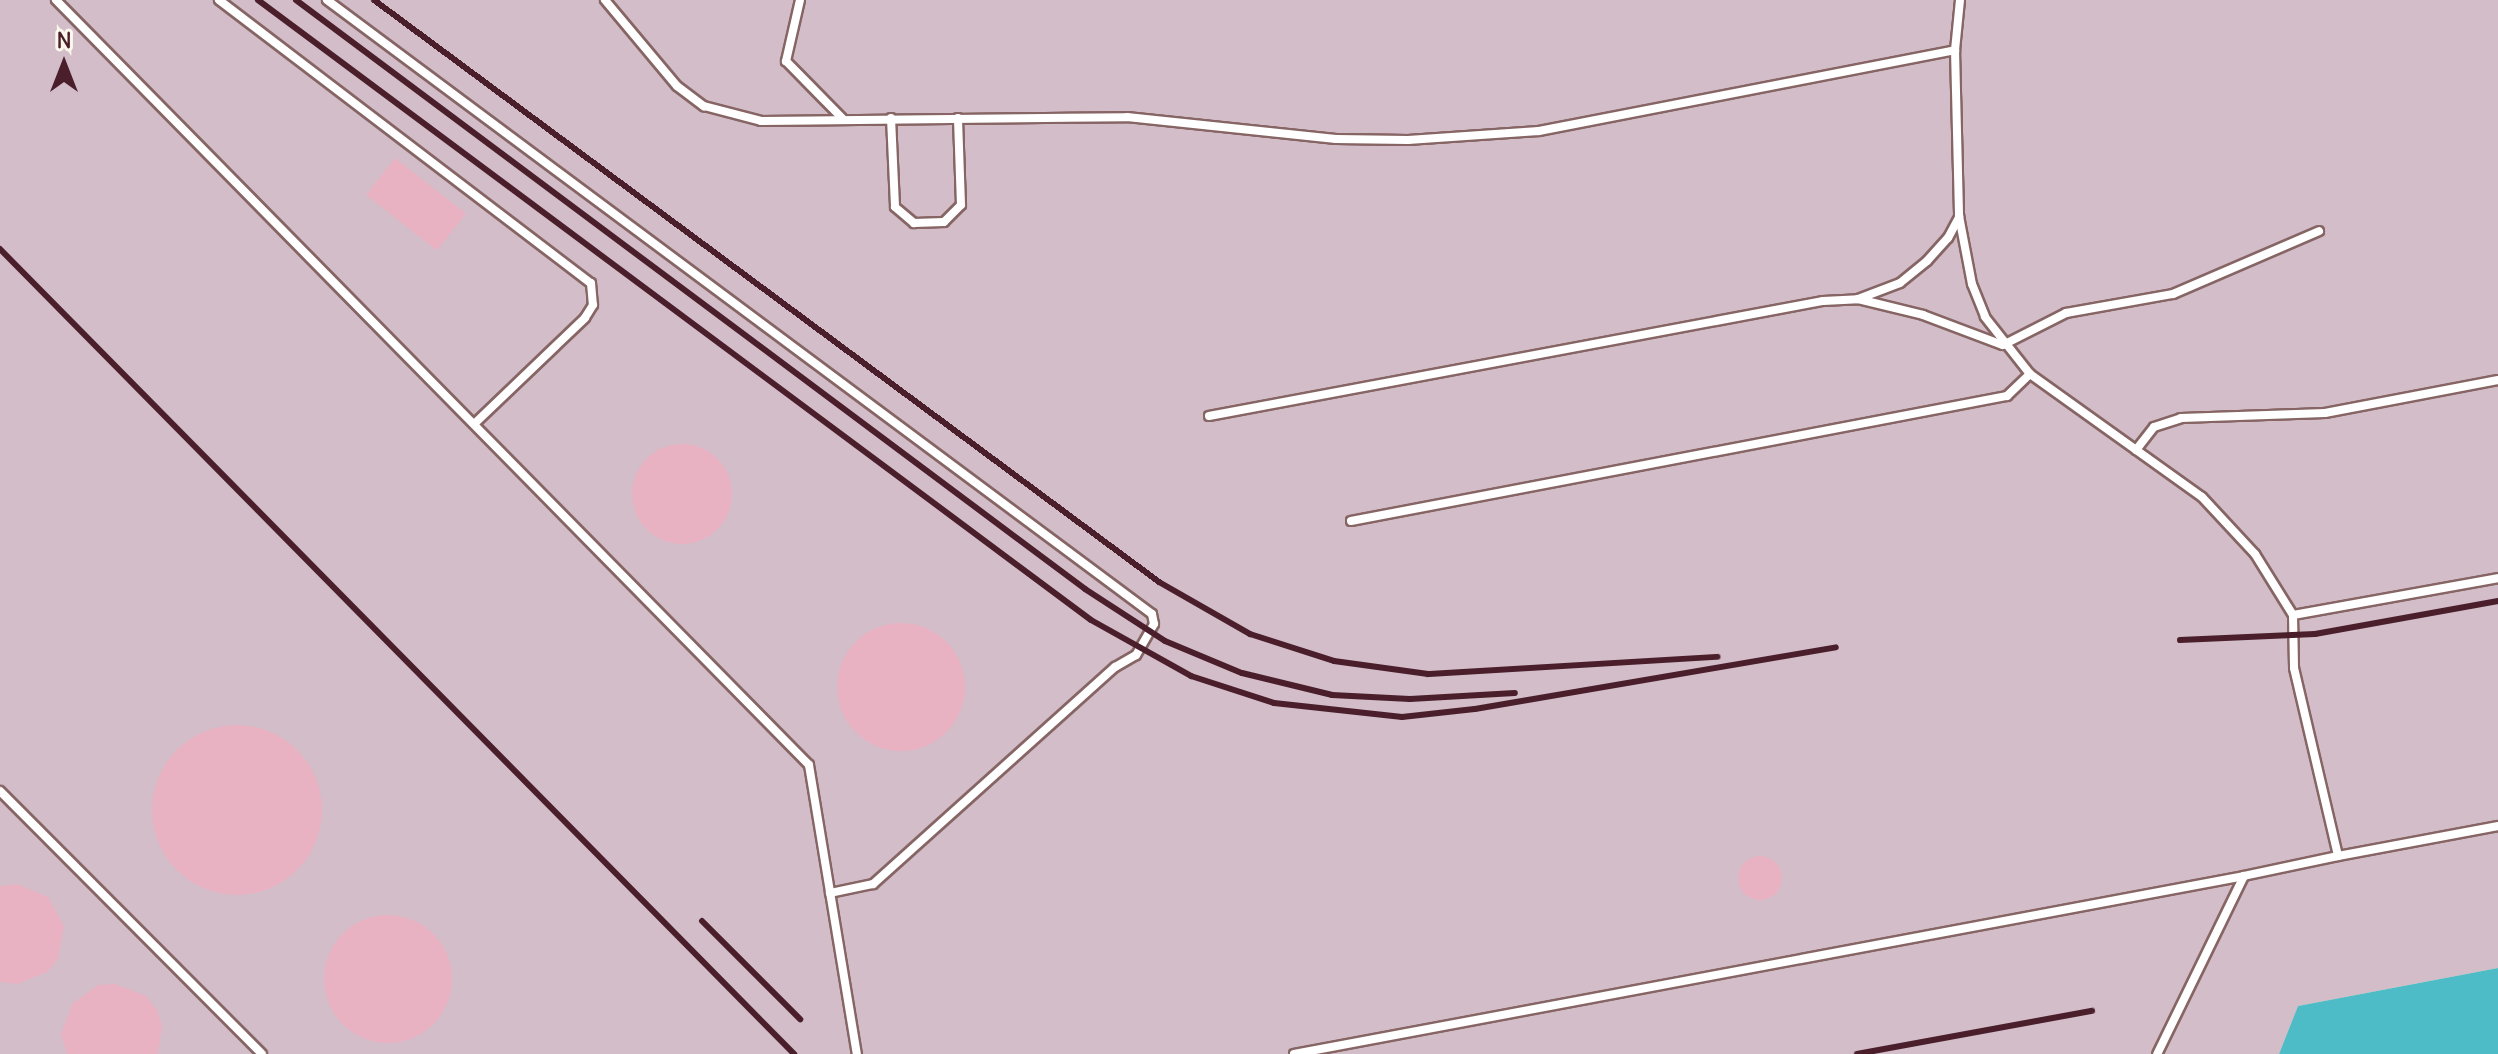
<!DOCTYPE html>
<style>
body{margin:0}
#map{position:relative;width:2498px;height:1054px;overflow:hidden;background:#f6e6cf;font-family:Delius,sans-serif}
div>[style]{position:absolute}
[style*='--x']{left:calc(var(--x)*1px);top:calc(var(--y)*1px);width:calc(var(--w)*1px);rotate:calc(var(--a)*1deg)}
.industrial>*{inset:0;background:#d2bdc8}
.water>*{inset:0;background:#4ebcc6}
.building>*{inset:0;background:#e9b2c2;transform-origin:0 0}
.round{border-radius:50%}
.roads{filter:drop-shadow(2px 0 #866564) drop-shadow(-2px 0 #866564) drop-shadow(0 2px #866564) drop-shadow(0 -2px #866564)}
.service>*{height:8px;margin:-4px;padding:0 4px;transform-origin:4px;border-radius:4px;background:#fff}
.rail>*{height:6px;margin:-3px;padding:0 3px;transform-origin:3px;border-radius:3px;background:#4a1f2b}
span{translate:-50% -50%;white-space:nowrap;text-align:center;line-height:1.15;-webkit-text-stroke:6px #fbf7ec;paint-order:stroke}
.north{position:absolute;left:24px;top:24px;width:80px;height:80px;-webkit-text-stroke:6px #fbf7ec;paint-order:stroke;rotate:0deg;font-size:22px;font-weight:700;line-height:32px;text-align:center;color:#4a1f2b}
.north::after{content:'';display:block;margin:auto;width:28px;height:36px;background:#4a1f2b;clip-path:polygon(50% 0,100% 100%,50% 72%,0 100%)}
</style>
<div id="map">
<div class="industrial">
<div style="clip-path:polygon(0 0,2498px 0,2498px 968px,2298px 1006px,2279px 1054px,0 1054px)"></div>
</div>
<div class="water">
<div style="clip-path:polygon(2498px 968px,2498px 1054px,2279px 1054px,2298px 1006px)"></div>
</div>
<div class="building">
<div style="left:395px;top:158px;width:90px;height:47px;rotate:38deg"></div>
<div class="round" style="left:632px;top:444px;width:100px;height:100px"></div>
<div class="round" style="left:837px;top:623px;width:128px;height:128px"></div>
<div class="round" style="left:152px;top:725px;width:170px;height:170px"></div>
<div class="round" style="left:1738px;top:856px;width:44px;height:44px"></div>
<div style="clip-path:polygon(17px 884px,48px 897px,64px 926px,58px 959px,47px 972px,17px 984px,0 982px,0 886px)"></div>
<div class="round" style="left:324px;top:915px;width:128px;height:128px"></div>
<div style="clip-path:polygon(115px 984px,146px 996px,157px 1010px,162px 1026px,158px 1054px,67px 1054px,61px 1034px,72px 1004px,98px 985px)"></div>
</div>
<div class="roads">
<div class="service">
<div style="--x:56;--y:0;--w:1073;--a:45.45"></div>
<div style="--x:809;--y:765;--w:293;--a:80.6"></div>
<div style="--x:219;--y:0;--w:467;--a:37.3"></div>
<div style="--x:591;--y:283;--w:22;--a:85"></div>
<div style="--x:593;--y:305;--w:15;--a:122"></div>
<div style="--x:585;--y:318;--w:151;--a:136.3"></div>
<div style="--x:327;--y:0;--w:1028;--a:36.66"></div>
<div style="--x:1152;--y:614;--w:10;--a:79"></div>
<div style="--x:1154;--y:624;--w:36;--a:120"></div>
<div style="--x:1136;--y:655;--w:24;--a:150"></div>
<div style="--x:1115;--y:667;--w:325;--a:138.1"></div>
<div style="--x:873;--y:884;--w:44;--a:168.2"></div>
<div style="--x:605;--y:0;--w:112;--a:50.1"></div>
<div style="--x:677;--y:86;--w:34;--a:37"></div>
<div style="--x:704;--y:106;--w:59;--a:14.7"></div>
<div style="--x:761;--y:121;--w:366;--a:-0.6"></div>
<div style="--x:1127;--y:117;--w:210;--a:6"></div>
<div style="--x:1336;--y:139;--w:72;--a:0.8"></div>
<div style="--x:1408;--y:140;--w:131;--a:-3.9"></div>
<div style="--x:1539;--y:131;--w:424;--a:-11"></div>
<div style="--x:800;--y:0;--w:63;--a:102.9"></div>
<div style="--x:786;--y:61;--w:81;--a:45.5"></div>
<div style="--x:1960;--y:0;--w:50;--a:95.7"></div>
<div style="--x:1955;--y:50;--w:166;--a:88.6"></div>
<div style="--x:1959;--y:216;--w:69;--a:79.2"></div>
<div style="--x:1972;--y:284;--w:35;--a:68"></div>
<div style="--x:1985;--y:317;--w:73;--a:51.7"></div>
<div style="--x:2030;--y:374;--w:211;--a:35.6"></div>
<div style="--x:2202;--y:497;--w:78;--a:47.1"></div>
<div style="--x:2255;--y:554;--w:72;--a:58.1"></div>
<div style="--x:2293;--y:615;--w:53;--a:88.9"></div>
<div style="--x:2294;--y:668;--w:193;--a:76.8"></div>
<div style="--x:2338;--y:856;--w:96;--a:168"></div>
<div style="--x:2244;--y:876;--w:198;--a:116"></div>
<div style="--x:891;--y:118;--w:89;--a:87.4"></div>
<div style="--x:895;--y:207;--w:25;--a:40"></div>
<div style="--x:914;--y:223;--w:30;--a:-2"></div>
<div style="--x:944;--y:222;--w:24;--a:-45"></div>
<div style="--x:961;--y:205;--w:87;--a:-92"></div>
<div style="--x:1858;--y:299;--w:45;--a:-20.9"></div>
<div style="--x:1900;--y:283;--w:35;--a:-39"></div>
<div style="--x:1927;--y:261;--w:31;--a:-48"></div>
<div style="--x:1948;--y:238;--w:24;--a:-62"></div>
<div style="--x:1209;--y:416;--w:625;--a:-10.61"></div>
<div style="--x:1823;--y:301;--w:35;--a:-3"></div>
<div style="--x:1858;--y:299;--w:67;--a:13.8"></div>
<div style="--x:1923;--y:315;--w:85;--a:20.6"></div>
<div style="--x:2003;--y:345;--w:71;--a:-26.9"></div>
<div style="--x:2066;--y:313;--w:109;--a:-10.1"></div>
<div style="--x:2173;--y:294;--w:159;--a:-23.3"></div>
<div style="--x:2136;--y:450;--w:29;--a:-52"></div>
<div style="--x:2154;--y:427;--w:28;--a:-18"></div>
<div style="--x:2181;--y:418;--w:144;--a:-2"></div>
<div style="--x:2325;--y:413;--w:176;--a:-10.8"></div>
<div style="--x:1351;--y:521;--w:668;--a:-10.79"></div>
<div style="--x:2007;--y:396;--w:32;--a:-44"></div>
<div style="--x:2293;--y:615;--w:208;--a:-10.2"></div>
<div style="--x:0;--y:791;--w:371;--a:45.1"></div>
<div style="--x:2338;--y:856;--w:163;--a:-10.6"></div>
<div style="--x:1294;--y:1054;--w:967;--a:-10.61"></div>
</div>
</div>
<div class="rail">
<div style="--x:258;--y:0;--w:1038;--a:36.66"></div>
<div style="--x:1091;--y:620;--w:115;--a:29.2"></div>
<div style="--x:1191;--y:676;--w:87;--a:18"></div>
<div style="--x:1274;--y:703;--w:129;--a:6.2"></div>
<div style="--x:1402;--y:717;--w:73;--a:-6.3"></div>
<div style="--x:1475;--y:709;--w:366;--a:-9.7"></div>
<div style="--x:296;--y:0;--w:985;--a:36.74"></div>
<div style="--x:1085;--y:589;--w:95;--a:33"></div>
<div style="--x:1165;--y:641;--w:83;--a:22.6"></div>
<div style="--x:1242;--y:673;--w:93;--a:13.7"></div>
<div style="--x:1332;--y:695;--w:78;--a:2.9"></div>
<div style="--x:1410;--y:699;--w:105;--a:-3.3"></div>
<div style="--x:374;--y:0;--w:977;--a:36.55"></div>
<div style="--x:1159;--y:582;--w:105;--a:29.7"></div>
<div style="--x:1250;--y:634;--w:88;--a:17.8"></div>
<div style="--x:1334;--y:661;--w:95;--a:7.9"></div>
<div style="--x:1428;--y:674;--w:290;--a:-3.4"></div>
<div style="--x:0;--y:249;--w:1131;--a:45.39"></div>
<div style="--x:2180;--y:640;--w:135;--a:-2.5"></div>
<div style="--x:2315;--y:634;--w:186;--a:-10.2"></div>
<div style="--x:702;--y:921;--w:139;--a:45"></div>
<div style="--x:1857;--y:1054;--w:239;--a:-10.4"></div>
</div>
<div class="north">N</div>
</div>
